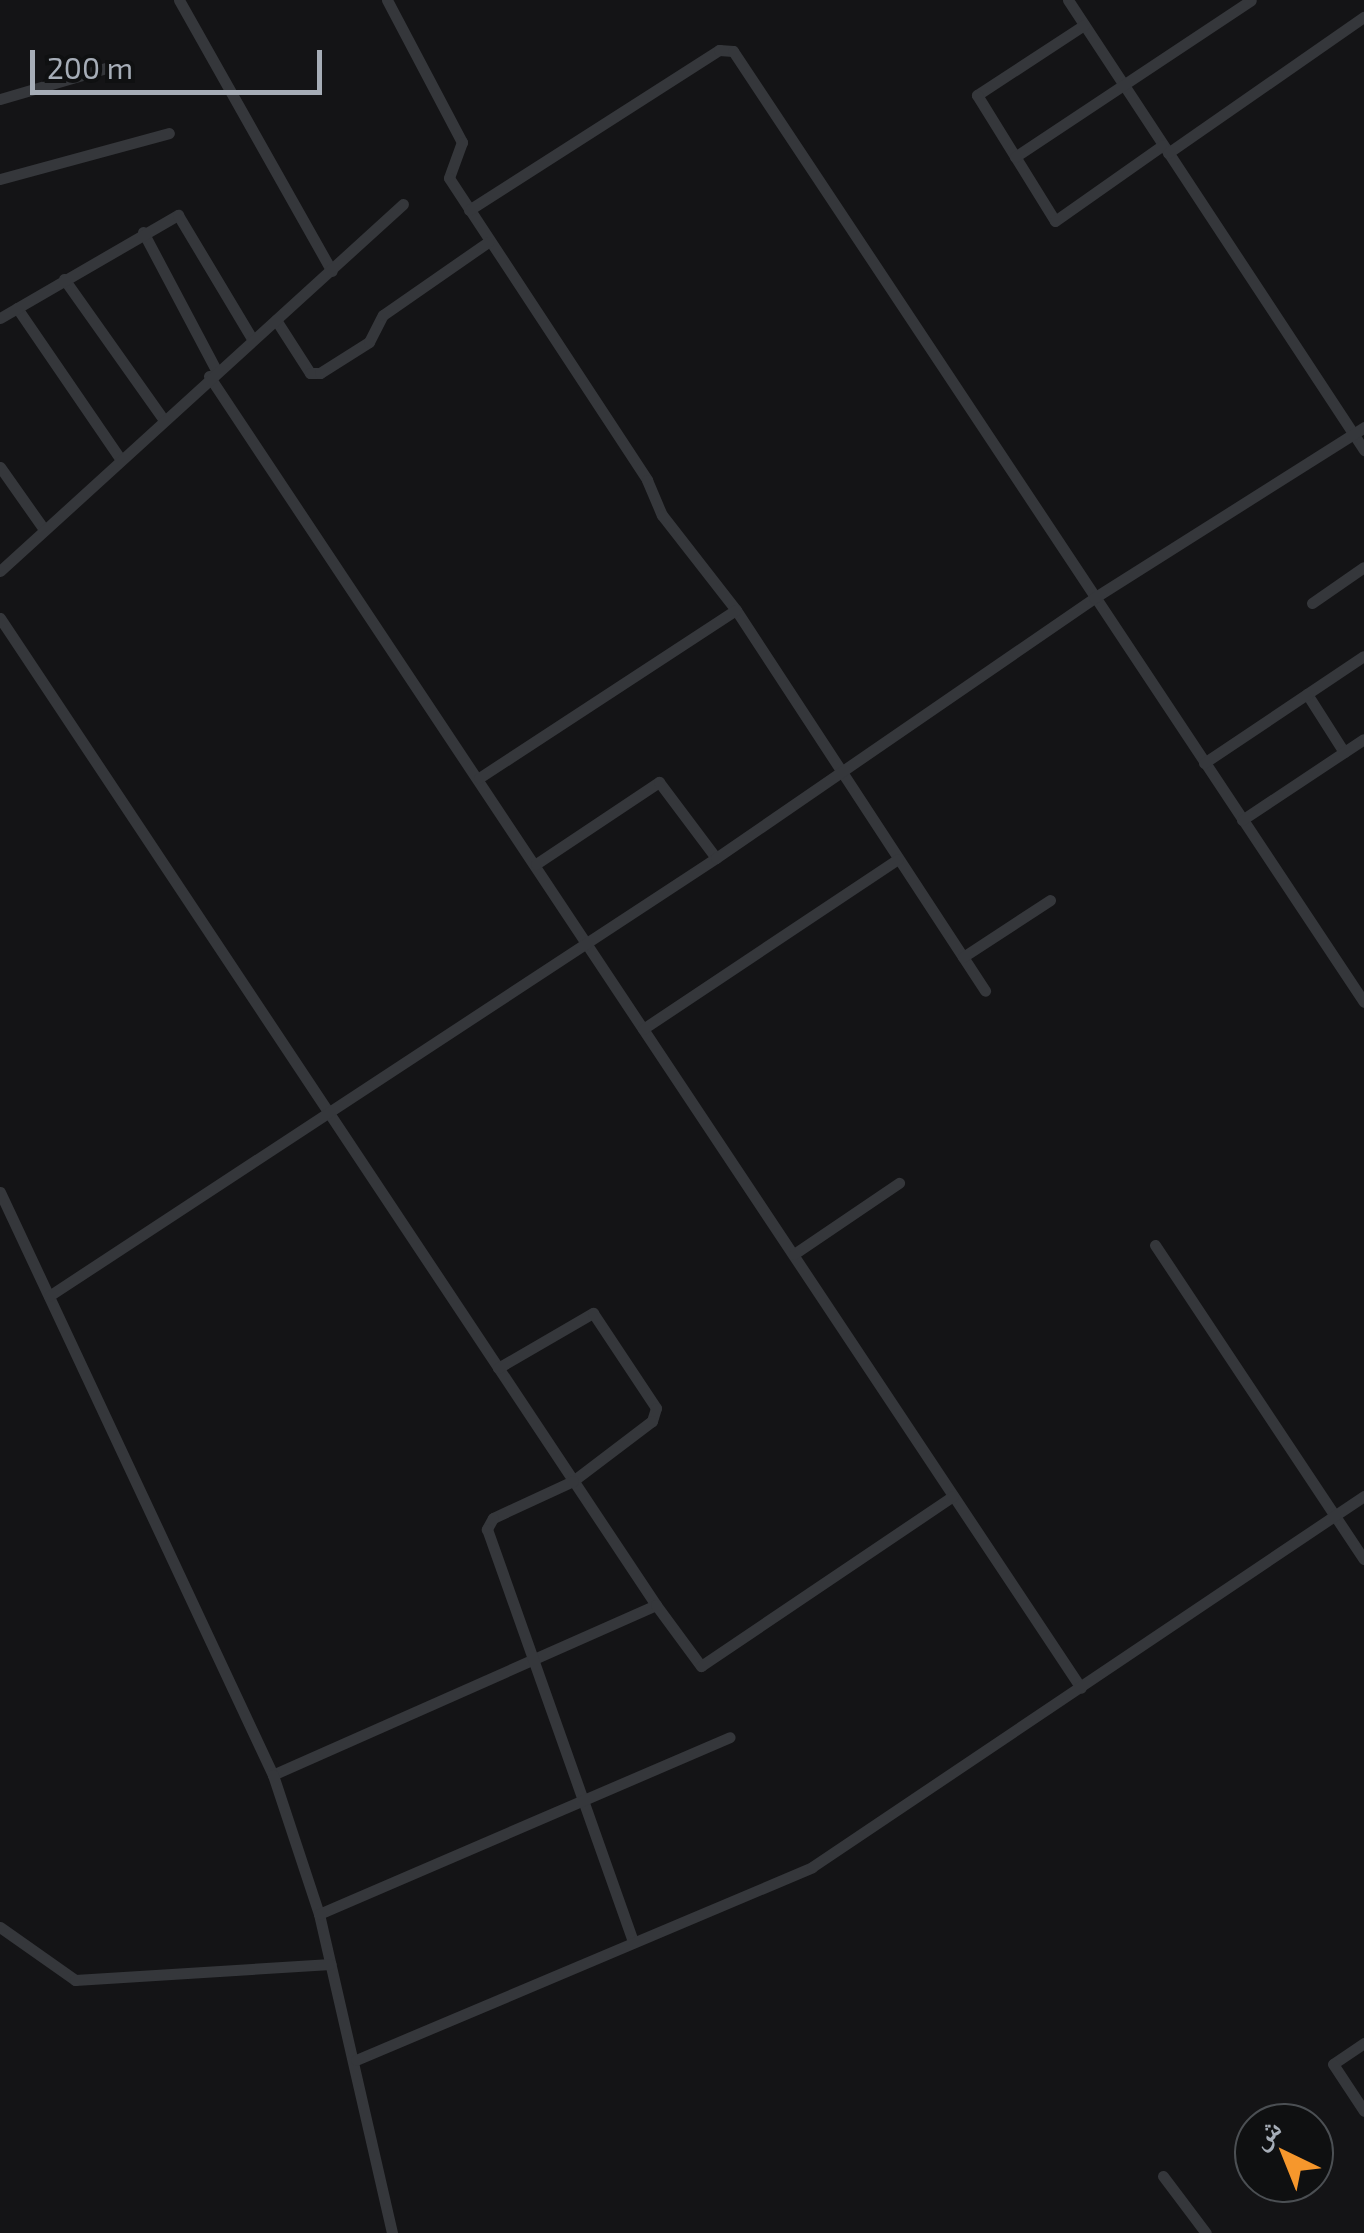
<!DOCTYPE html>
<meta charset="utf-8">
<style>
body{margin:0}
#map{position:relative;width:1364px;height:2233px;overflow:hidden;background:#141416;font-family:"Exo 2","Noto Naskh Arabic",sans-serif}
div>[style]{position:absolute}
[style*='--x']{left:calc(var(--x)*1px);top:calc(var(--y)*1px);width:calc(var(--w)*1px);rotate:calc(var(--a)*1deg)}
.street>*{height:11px;margin:-5.5px;padding:0 5.5px;transform-origin:5.5px;border-radius:5.5px;background:#35373b}
span{translate:-50% -50%;white-space:nowrap;text-align:center;line-height:1.15;-webkit-text-stroke:8px #0f1011;paint-order:stroke}
.north{position:absolute;left:1234px;top:2103px;width:100px;height:100px;box-sizing:border-box;background:#0f1011;border:2px solid #4b4f53;border-radius:50%;rotate:317deg;font-size:28px;font-weight:700;line-height:40px;text-align:center;color:#a6adb7}
.north::after{content:'';display:block;margin:auto;width:35px;height:45px;background:#f6972c;clip-path:polygon(50% 0,100% 100%,50% 72%,0 100%)}
.scale{position:absolute;left:30px;top:50px;width:292px;height:45px;box-sizing:border-box;border:5px solid #a6adb7;border-top:0;padding-left:12px;font-size:30px;line-height:35px;white-space:nowrap;color:#a6adb7;-webkit-text-stroke:8px #0f1011;paint-order:stroke}
</style>
<div id="map">
<div class="street">
<div style="--x:179;--y:0;--w:311;--a:60.6"></div>
<div style="--x:387;--y:0;--w:161;--a:62.2"></div>
<div style="--x:462;--y:142;--w:38;--a:110"></div>
<div style="--x:449;--y:178;--w:361;--a:56.7"></div>
<div style="--x:647;--y:480;--w:38;--a:67"></div>
<div style="--x:662;--y:515;--w:120;--a:52.1"></div>
<div style="--x:736;--y:610;--w:455;--a:56.8"></div>
<div style="--x:1068;--y:0;--w:539;--a:56.66"></div>
<div style="--x:1084;--y:25;--w:128;--a:146.8"></div>
<div style="--x:977;--y:95;--w:148;--a:58.2"></div>
<div style="--x:1055;--y:221;--w:132;--a:-35.1"></div>
<div style="--x:0;--y:99;--w:110;--a:-16.3"></div>
<div style="--x:1168;--y:153;--w:239;--a:-34.8"></div>
<div style="--x:1015;--y:157;--w:283;--a:-33.6"></div>
<div style="--x:0;--y:179;--w:175;--a:-15.2"></div>
<div style="--x:469;--y:210;--w:297;--a:-32.6"></div>
<div style="--x:719;--y:50;--w:14;--a:4"></div>
<div style="--x:733;--y:51;--w:1141;--a:56.44"></div>
<div style="--x:143;--y:232;--w:156;--a:62.1"></div>
<div style="--x:64;--y:279;--w:173;--a:54.7"></div>
<div style="--x:17;--y:308;--w:184;--a:55.6"></div>
<div style="--x:0;--y:318;--w:206;--a:-30.1"></div>
<div style="--x:178;--y:215;--w:142;--a:59.1"></div>
<div style="--x:276;--y:320;--w:63;--a:57.3"></div>
<div style="--x:310;--y:373;--w:10;--a:0"></div>
<div style="--x:320;--y:373;--w:58;--a:-32.3"></div>
<div style="--x:369;--y:342;--w:30;--a:-63"></div>
<div style="--x:383;--y:315;--w:128;--a:-34.8"></div>
<div style="--x:209;--y:376;--w:1575;--a:56.39"></div>
<div style="--x:0;--y:467;--w:75;--a:54.8"></div>
<div style="--x:0;--y:571;--w:545;--a:-42.32"></div>
<div style="--x:1312;--y:603;--w:63;--a:-34.7"></div>
<div style="--x:0;--y:618;--w:1185;--a:56.39"></div>
<div style="--x:656;--y:1605;--w:419;--a:156.1"></div>
<div style="--x:1307;--y:694;--w:69;--a:57.5"></div>
<div style="--x:1204;--y:763;--w:192;--a:-33.8"></div>
<div style="--x:479;--y:778;--w:307;--a:-33.2"></div>
<div style="--x:1242;--y:820;--w:146;--a:-33.6"></div>
<div style="--x:536;--y:864;--w:148;--a:-33.7"></div>
<div style="--x:659;--y:782;--w:95;--a:53.1"></div>
<div style="--x:963;--y:957;--w:104;--a:-33.2"></div>
<div style="--x:643;--y:1029;--w:306;--a:-33.7"></div>
<div style="--x:0;--y:1192;--w:644;--a:64.91"></div>
<div style="--x:273;--y:1775;--w:146;--a:71.7"></div>
<div style="--x:319;--y:1914;--w:327;--a:77.1"></div>
<div style="--x:1155;--y:1245;--w:377;--a:56.4"></div>
<div style="--x:794;--y:1254;--w:127;--a:-34.1"></div>
<div style="--x:49;--y:1296;--w:798;--a:-33.29"></div>
<div style="--x:716;--y:858;--w:459;--a:-34.5"></div>
<div style="--x:1094;--y:598;--w:320;--a:-32.3"></div>
<div style="--x:498;--y:1368;--w:110;--a:-30.1"></div>
<div style="--x:593;--y:1313;--w:114;--a:56.4"></div>
<div style="--x:656;--y:1408;--w:14;--a:107"></div>
<div style="--x:652;--y:1421;--w:99;--a:142.8"></div>
<div style="--x:573;--y:1481;--w:88;--a:155.2"></div>
<div style="--x:493;--y:1518;--w:13;--a:119"></div>
<div style="--x:487;--y:1529;--w:435;--a:70.5"></div>
<div style="--x:656;--y:1605;--w:76;--a:53.6"></div>
<div style="--x:701;--y:1666;--w:304;--a:-34"></div>
<div style="--x:319;--y:1914;--w:447;--a:-23.3"></div>
<div style="--x:0;--y:1927;--w:92;--a:35.2"></div>
<div style="--x:75;--y:1980;--w:256;--a:-3.6"></div>
<div style="--x:1364;--y:2043;--w:37;--a:146"></div>
<div style="--x:1333;--y:2064;--w:56;--a:56.6"></div>
<div style="--x:356;--y:2060;--w:495;--a:-22.9"></div>
<div style="--x:812;--y:1867;--w:665;--a:-33.91"></div>
<div style="--x:1163;--y:2176;--w:71;--a:53"></div>
</div>
<div class="north">ش</div>
<div class="scale">200 m</div>
</div>
